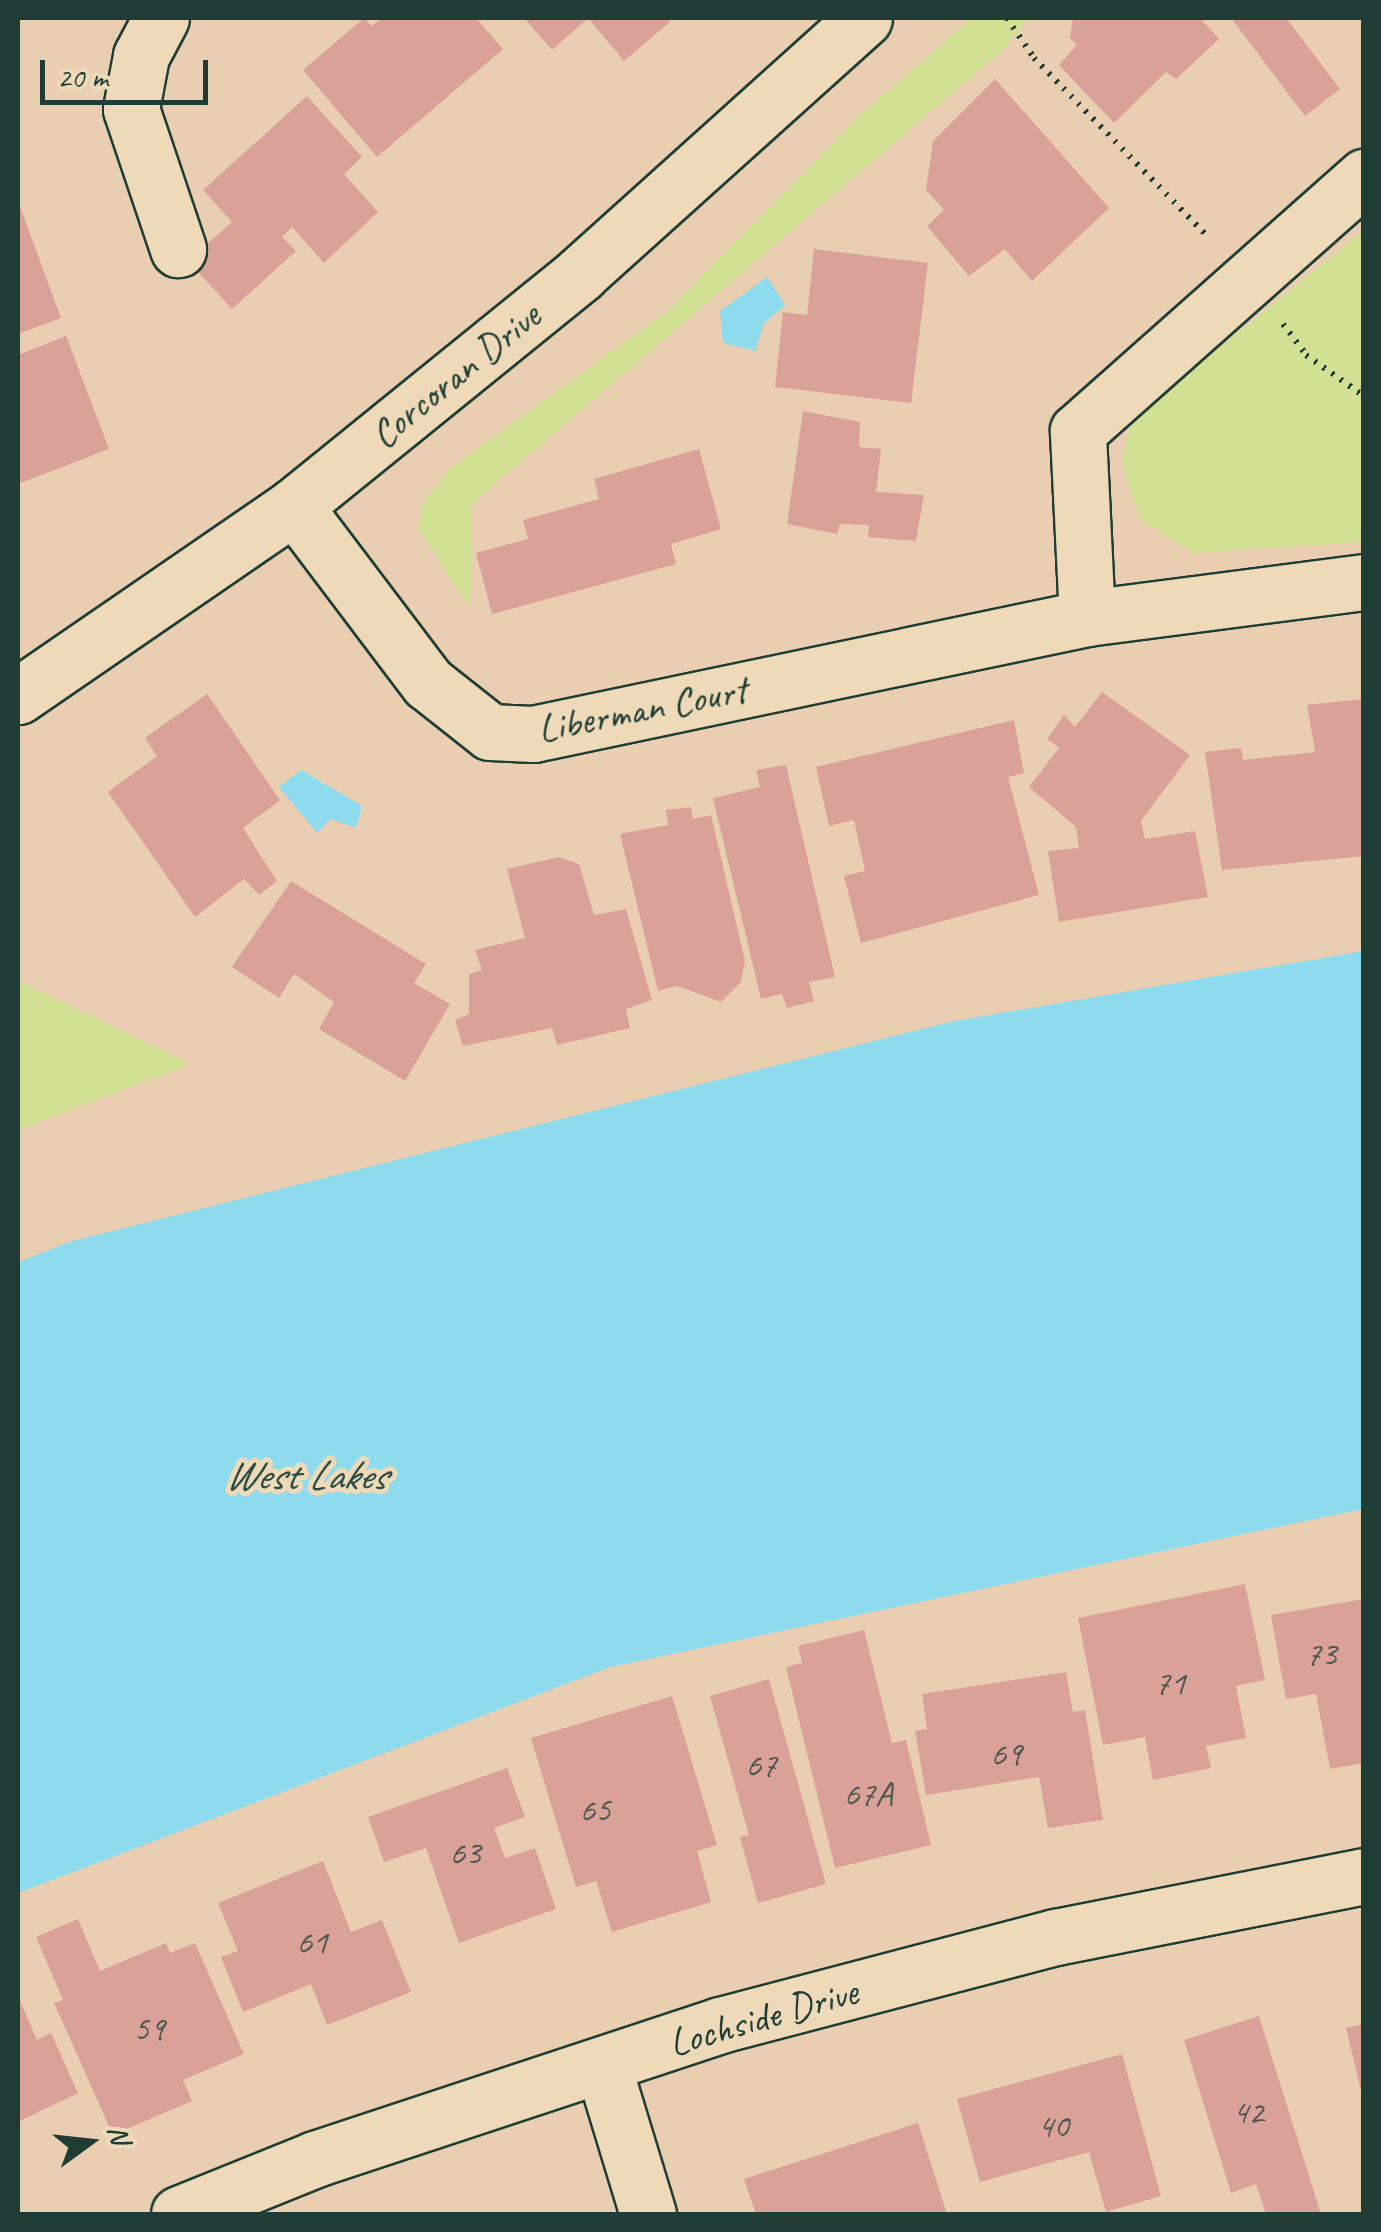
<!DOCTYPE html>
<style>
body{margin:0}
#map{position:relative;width:1381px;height:2232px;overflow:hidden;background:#eaceb2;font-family:Caveat,sans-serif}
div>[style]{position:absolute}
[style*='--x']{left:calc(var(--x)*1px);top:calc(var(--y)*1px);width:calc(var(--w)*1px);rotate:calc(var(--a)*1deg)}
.green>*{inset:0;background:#d1e093}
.water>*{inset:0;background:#8edbed}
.building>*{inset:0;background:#daa198}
.path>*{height:6px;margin-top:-3px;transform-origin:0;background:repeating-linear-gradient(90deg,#1f3d34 0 2.5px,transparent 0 10.5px)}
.roads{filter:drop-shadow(2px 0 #1f3d34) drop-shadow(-2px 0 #1f3d34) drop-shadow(0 2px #1f3d34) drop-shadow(0 -2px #1f3d34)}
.minor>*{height:55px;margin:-27.5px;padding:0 27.5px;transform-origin:27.5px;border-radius:27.5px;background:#eed9b8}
.tertiary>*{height:55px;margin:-27.5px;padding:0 27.5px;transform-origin:27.5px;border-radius:27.5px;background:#eed9b8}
span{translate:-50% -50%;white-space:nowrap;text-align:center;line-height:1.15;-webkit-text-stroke:10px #eed9b8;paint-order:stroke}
.number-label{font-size:35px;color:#4e564d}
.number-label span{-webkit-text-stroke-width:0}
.street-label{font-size:40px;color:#1f3d34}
.water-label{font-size:42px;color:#2a4d46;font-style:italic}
.frame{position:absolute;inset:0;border:20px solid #1f3d34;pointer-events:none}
.north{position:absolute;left:40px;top:2092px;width:100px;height:100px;-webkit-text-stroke:8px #eed9b8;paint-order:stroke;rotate:75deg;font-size:28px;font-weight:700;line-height:40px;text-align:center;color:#1f3d34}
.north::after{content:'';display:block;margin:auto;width:35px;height:45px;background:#1f3d34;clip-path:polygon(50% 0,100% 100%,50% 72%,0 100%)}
.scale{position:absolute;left:40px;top:60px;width:168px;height:45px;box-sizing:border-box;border:5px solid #1f3d34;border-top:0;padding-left:12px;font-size:30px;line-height:35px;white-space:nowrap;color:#1f3d34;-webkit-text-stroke:8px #eed9b8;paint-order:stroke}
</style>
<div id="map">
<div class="green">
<div style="clip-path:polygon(971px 18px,1028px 18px,1003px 50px,472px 503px,470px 608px,419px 529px,423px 502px,450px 468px,669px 310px,858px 117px)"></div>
<div style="clip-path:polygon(1363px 231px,1363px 542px,1193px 553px,1140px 519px,1122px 461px,1132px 418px)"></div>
<div style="clip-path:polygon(18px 981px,190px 1064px,18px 1130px)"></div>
</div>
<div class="water">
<div style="clip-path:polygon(767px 277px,785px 305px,764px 323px,755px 351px,723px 343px,720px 311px)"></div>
<div style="clip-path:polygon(301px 770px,362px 806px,356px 828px,330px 819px,317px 833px,279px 787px)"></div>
<div style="clip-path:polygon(1363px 951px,1363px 1509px,610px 1667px,18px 1893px,18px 1262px,72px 1241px,954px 1021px)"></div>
</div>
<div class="building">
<div style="clip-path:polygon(364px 18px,372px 26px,382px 18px,476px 18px,503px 49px,377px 157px,303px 70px)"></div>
<div style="clip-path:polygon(524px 18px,666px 18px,670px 22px,624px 61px,588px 18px,552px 50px)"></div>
<div style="clip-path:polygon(1073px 18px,1200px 18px,1219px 39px,1176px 79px,1166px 72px,1114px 123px,1059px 65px,1077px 45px,1070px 38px)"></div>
<div style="clip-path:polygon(1231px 18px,1286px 18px,1340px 89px,1305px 116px)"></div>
<div style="clip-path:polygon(995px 79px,1109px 208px,1032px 281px,1005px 249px,969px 276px,927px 226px,944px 210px,926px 190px,933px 141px)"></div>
<div style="clip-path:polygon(307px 96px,362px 157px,344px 174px,378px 212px,324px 263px,292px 227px,282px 237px,296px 251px,232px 309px,188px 261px,232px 222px,203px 190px)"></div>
<div style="clip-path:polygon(18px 201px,61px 318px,18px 334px)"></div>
<div style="clip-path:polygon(814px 249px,928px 263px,911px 403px,775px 387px,783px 312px,807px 315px)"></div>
<div style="clip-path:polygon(66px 336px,109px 449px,18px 484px,18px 355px)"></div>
<div style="clip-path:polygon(803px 411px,860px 422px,859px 447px,881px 449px,876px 492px,924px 495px,916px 541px,868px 537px,869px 525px,840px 524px,837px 534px,787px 524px)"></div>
<div style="clip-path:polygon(699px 449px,721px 529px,671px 544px,676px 564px,492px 614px,476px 553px,528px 539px,523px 520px,599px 499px,594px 479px)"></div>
<div style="clip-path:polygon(1102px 692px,1190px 755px,1141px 821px,1145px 839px,1195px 831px,1208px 897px,1059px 922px,1048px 851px,1079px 848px,1076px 827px,1029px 787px,1059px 748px,1047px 739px,1064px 715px,1075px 727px)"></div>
<div style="clip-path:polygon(207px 694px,280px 800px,243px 828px,277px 881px,259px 895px,244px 879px,195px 917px,108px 792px,157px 756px,145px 738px)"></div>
<div style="clip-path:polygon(1364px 699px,1364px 856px,1222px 870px,1205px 752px,1241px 748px,1243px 760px,1315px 752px,1307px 705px)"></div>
<div style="clip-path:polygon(1014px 720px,1024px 773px,1008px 777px,1039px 895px,861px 943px,844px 876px,865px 871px,854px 820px,829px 826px,816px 767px)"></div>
<div style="clip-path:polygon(786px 765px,835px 977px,809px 982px,814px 1001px,787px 1008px,782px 994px,761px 999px,713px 798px,760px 787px,756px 770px)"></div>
<div style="clip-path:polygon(691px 807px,693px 819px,711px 815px,745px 961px,741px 982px,721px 1002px,677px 986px,658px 991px,620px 834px,668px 825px,666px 810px)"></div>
<div style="clip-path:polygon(559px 857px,579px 864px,594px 915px,626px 909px,652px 1000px,626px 1009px,630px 1028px,557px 1045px,552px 1028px,463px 1046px,455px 1020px,469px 1014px,469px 974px,482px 970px,475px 950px,525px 938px,507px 869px)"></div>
<div style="clip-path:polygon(291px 881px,426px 964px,414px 983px,450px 1004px,405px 1081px,319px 1029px,334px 1002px,294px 974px,279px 998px,232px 967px)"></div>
<div style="clip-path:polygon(1245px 1584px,1265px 1680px,1236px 1686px,1246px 1738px,1206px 1746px,1211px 1768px,1153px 1780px,1145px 1737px,1103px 1745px,1078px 1618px)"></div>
<div style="clip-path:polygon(1364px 1599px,1364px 1763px,1330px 1769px,1316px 1694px,1286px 1699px,1271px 1615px)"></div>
<div style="clip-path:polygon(864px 1630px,892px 1743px,906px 1740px,931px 1845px,835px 1868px,786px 1667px,802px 1663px,798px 1646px)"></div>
<div style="clip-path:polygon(1066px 1672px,1073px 1712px,1085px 1710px,1103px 1820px,1048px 1828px,1039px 1777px,926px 1795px,915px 1731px,927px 1729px,922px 1694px)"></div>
<div style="clip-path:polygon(769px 1679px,826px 1884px,758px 1903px,740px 1837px,749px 1835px,710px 1696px)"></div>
<div style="clip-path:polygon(672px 1696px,717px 1845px,697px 1851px,711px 1902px,612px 1932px,596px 1881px,576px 1887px,531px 1738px)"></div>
<div style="clip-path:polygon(507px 1768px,525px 1817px,494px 1828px,505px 1858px,535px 1848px,556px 1909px,459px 1943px,426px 1848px,384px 1862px,368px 1817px)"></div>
<div style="clip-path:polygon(323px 1861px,351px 1932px,382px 1920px,411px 1992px,327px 2025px,311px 1984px,243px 2012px,221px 1957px,238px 1951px,218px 1903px)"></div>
<div style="clip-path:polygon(78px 1919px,100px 1971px,166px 1943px,170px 1953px,195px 1943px,244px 2054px,183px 2080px,192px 2101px,113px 2135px,54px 2003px,63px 2000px,36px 1937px)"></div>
<div style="clip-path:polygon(18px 1996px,37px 2040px,51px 2033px,78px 2093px,18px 2122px)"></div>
<div style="clip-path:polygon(1259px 2016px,1321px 2214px,1266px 2214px,1256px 2184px,1231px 2193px,1184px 2040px)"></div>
<div style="clip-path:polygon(1364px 2024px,1364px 2094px,1362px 2095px,1346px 2028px)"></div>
<div style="clip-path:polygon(1122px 2054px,1161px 2196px,1106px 2212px,1089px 2152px,980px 2182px,957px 2099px)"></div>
<div style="clip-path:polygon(918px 2123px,947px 2214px,756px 2214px,744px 2179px)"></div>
</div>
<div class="path">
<div style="--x:1007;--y:18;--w:48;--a:56"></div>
<div style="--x:1034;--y:58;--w:252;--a:45.8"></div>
<div style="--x:1283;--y:324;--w:39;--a:53"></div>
<div style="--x:1306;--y:355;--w:71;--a:35.3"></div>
</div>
<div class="roads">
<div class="minor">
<div style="--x:161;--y:18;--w:43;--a:117.8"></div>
<div style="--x:141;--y:56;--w:54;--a:100.7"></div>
<div style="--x:131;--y:109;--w:148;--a:71.4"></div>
<div style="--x:294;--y:506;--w:222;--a:52.9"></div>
<div style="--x:428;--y:683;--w:79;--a:38.3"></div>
<div style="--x:490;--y:732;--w:43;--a:2.7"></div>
<div style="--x:533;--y:734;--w:566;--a:-11.83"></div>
<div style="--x:1087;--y:618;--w:279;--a:-7.4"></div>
<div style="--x:1087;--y:618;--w:187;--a:-92.8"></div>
<div style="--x:1078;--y:431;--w:383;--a:-41.6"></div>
<div style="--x:603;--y:2066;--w:155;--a:73.1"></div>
</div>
<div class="tertiary">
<div style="--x:18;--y:696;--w:335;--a:-34.5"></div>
<div style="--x:294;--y:506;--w:368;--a:-39"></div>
<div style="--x:580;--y:274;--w:382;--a:-42"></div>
<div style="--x:179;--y:2214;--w:147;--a:-22"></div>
<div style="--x:315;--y:2159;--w:427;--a:-18.3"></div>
<div style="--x:720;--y:2025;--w:347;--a:-14.7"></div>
<div style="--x:1056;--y:1937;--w:314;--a:-11.2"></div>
</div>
</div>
<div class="number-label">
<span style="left:1321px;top:1654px">73</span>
<span style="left:1170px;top:1683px">71</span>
<span style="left:1006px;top:1754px">69</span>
<span style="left:761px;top:1765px">67</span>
<span style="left:868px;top:1794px">67A</span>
<span style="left:595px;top:1810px">65</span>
<span style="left:465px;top:1853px">63</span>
<span style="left:312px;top:1942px">61</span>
<span style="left:149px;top:2029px">59</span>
<span style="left:1248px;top:2112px">42</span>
<span style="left:1053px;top:2126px">40</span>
</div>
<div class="street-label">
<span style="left:455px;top:375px;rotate:-39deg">Corcoran Drive</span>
<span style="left:642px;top:709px;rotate:-11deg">Liberman Court</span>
<span style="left:763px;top:2017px;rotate:-16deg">Lochside Drive</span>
</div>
<div class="water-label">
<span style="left:305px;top:1476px">West Lakes</span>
</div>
<div class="frame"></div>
<div class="north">N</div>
<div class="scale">20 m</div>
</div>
